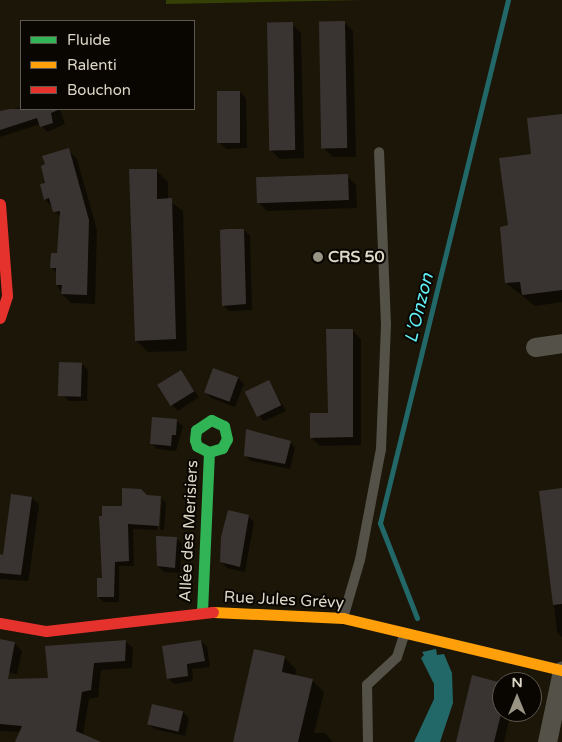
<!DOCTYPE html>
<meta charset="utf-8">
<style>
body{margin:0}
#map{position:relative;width:562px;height:742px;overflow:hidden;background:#1b1608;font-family:"Varela Round",sans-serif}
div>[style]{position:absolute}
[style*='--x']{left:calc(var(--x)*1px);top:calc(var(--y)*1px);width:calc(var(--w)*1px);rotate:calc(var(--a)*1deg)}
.green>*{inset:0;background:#344005}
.water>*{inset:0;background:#226869}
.shadow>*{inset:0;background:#0007}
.stream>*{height:5px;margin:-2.5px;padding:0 2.5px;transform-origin:2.5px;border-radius:2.5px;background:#226869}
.building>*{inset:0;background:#393432;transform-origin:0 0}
.lane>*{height:10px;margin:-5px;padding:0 5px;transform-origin:5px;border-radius:5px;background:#545248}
.street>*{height:19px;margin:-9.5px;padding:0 9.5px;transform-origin:9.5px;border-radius:9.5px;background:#545248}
.fast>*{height:11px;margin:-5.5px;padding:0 5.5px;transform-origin:5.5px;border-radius:5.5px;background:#30b455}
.slow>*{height:11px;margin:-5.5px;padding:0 5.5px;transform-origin:5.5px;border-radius:5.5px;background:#ff9f0a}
.jam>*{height:11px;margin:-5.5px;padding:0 5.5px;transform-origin:5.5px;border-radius:5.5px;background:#e5322d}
.dots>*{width:14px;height:14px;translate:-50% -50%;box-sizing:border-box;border:2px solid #090500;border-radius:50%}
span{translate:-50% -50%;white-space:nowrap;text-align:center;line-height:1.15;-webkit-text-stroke:4px #090500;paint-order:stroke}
.poi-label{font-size:16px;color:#ddd7c7;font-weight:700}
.left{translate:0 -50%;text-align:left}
.street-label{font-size:16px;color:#ddd7c7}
.water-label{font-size:18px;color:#60eef3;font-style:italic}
.legend{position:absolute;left:20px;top:20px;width:175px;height:90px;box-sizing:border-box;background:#090500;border:1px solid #5e5950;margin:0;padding:6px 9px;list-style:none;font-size:15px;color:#ddd7c7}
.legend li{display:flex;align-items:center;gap:10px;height:25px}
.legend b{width:25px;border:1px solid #5e5950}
.north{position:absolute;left:492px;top:672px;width:50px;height:50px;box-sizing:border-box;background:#090500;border:1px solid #5e5950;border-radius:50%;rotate:0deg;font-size:14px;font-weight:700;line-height:20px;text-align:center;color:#ddd7c7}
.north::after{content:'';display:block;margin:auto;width:18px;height:22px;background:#999384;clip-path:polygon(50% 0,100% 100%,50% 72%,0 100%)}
</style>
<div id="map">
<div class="green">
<div style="clip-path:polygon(166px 0,362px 0,166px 4px)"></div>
</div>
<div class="water">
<div style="clip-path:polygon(436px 649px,437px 655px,444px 654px,452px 673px,453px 703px,440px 742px,414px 742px,434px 699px,434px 684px,421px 658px,424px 655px,422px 652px)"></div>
</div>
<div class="shadow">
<div style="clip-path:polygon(344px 22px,353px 31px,356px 157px,333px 157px,324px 148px)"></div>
<div style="clip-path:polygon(292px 24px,301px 33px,304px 158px,280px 159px,271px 150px)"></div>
<div style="clip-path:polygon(240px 92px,246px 98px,247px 148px,226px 149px,220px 143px)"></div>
<div style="clip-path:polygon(21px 107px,60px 109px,65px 124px,47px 132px,40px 124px,0 137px,0 113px)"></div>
<div style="clip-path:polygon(562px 115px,562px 302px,535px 306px,506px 283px,509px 226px,532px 155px)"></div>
<div style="clip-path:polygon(68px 150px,77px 159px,97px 230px,95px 304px,71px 303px,62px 294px,57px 285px,57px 273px,51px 267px,58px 255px,61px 218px,45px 199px,47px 183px)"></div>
<div style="clip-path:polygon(156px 170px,168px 182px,168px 200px,183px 211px,187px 351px,148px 352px,136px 340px)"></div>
<div style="clip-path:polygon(347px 176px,356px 185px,357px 208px,267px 211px,258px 202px)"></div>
<div style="clip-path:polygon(244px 230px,250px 236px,252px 310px,229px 311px,223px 305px)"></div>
<div style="clip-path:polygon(352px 330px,361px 339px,361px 445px,320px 446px,311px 437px,329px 415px)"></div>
<div style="clip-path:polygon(82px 364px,88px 370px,87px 401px,69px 401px,63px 395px)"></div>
<div style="clip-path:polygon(213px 369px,238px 378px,244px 384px,235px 407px,211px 398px,205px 392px)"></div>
<div style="clip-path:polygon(180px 371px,199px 397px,178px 411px,172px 405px)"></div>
<div style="clip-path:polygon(268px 381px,286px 411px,264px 421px,258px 415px)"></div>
<div style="clip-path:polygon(177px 421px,183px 426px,176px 451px,157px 449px,151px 443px)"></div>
<div style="clip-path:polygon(290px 442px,295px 448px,290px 469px,251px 461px,245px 456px)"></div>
<div style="clip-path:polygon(562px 490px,562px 637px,557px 632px,541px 492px)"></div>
<div style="clip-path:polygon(146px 496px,160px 497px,166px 503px,164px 530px,160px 530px,162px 500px,159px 500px,157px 530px,133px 529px,134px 566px,119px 566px,119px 602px,104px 602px,98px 597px,123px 507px)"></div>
<div style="clip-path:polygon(32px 498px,39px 505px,29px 577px,28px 581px,0 579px,0 555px,4px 556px)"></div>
<div style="clip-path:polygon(248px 516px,254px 522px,245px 572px,227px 568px,221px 562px)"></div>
<div style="clip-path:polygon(157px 537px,176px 538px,182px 544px,180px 573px,164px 572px,158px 566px)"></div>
<div style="clip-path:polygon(0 640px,14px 643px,22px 651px,17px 674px,0 670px)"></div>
<div style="clip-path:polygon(125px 641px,133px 648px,132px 668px,101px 670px,98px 697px,89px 699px,83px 735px,98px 742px,17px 742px,21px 732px,0 731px,0 690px,50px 679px)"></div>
<div style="clip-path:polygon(201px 641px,207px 647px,210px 667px,192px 669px,193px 681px,174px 684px,168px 678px)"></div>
<div style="clip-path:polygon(285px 658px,296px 669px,295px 676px,312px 680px,324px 692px,314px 733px,325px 733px,333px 742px,234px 742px)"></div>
<div style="clip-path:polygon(502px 684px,502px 712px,511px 712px,504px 742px,457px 742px)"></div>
<div style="clip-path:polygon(183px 712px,189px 718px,185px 736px,154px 729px,148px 723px)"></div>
</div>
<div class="stream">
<div style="--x:417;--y:618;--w:102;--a:-111.3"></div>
<div style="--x:380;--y:523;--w:538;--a:-76.25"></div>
</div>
<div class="building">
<div style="left:345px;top:21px;width:127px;height:26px;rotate:89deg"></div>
<div style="left:293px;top:22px;width:128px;height:26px;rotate:89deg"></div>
<div style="left:217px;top:91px;width:23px;height:52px"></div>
<div style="clip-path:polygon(10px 109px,58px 109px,58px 110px,51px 113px,53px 123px,40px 127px,37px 118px,0 130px,0 111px)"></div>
<div style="clip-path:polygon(562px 114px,562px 290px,522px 295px,520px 282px,505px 283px,500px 227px,508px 225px,499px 158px,531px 154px,527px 118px)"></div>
<div style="clip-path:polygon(69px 148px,89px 220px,87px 295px,61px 294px,62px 285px,56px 285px,56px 268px,50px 268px,51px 253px,57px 253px,60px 211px,53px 212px,49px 198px,44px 200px,40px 184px,45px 183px,41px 166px,45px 164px,42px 156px)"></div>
<div style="clip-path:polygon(129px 169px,157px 169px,157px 199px,172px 198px,176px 339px,135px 341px)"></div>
<div style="left:348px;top:174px;width:26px;height:92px;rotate:88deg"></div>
<div style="clip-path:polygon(227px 229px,244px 229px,246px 304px,222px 306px,220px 230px)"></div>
<div style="clip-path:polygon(326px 329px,353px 329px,353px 437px,310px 438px,310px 413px,328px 413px)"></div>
<div style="left:59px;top:362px;width:23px;height:34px;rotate:2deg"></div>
<div style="left:213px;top:368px;width:27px;height:26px;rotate:20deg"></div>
<div style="left:181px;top:370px;width:25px;height:28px;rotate:58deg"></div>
<div style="left:269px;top:380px;width:28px;height:27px;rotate:64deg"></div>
<div style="clip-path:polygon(152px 417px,177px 419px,176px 435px,172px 435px,171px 446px,150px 444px)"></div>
<div style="clip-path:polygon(246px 429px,291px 441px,285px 464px,244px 456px)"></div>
<div style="clip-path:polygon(122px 488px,141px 489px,147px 495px,161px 496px,159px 526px,128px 524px,129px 561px,115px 562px,114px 597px,97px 597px,97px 578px,102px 578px,99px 516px,102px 516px,102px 506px,122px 506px)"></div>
<div style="clip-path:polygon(562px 488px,562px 604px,553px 605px,539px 491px)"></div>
<div style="clip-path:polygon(11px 494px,32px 497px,21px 575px,0 573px,0 554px,3px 555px)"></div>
<div style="clip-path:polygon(228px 510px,249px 515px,240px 567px,220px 562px,221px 537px)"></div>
<div style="clip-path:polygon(156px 536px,177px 537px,175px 568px,157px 566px)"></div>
<div style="clip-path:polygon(0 639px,15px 642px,8px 679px,48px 678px,45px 646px,126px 640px,125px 661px,94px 663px,91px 690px,82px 692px,76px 731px,101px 742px,15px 742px,22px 726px,0 724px)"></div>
<div style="clip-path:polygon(201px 640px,205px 661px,187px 664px,188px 676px,167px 679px,162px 646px)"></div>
<div style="clip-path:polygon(254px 649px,285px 656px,282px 672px,313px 679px,298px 742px,233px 742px)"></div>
<div style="clip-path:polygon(472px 675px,502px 683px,502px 710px,494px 742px,456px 742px)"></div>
<div style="left:152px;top:704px;width:32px;height:21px;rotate:13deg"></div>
</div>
<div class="lane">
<div style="--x:343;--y:618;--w:60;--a:-73.7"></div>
<div style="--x:360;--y:560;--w:113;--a:-79.3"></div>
<div style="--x:381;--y:449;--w:124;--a:-87.7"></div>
<div style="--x:386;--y:325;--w:173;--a:-92.3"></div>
<div style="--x:368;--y:742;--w:57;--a:-91"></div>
<div style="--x:367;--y:685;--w:41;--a:-43"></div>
<div style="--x:397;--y:657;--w:23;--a:-72"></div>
</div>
<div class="street">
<div style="--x:535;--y:347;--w:27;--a:-8"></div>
<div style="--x:547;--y:742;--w:73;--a:-78.1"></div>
</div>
<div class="fast">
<div style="--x:202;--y:612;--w:160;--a:-87.5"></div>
<div style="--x:209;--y:452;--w:14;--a:-17"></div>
<div style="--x:222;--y:448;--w:10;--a:-61"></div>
<div style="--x:227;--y:439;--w:13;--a:-103"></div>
<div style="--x:224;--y:426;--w:14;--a:-155"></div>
<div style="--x:211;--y:420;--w:18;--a:146"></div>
<div style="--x:196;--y:430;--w:10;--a:96"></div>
<div style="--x:195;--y:440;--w:6;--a:72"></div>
<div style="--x:197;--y:446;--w:13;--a:27"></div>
</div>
<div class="slow">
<div style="--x:213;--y:612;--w:130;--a:2.6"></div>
<div style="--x:343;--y:618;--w:225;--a:13.4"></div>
</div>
<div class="jam">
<div style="--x:0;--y:204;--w:92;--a:85.6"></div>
<div style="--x:7;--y:296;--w:23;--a:108"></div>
<div style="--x:0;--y:623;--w:47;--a:9.9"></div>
<div style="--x:46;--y:631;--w:168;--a:-6.5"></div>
</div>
<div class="dots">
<div style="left:318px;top:257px;background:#999384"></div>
</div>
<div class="poi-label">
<span class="left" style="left:328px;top:257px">CRS 50</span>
</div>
<div class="street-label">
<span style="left:189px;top:531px;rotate:-87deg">Allée des Merisiers</span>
<span style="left:284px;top:600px;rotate:3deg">Rue Jules Grévy</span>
</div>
<div class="water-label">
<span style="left:419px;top:308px;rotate:-76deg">L'Onzon</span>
</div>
<ul class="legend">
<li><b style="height:6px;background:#30b455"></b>Fluide</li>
<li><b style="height:6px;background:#ff9f0a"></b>Ralenti</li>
<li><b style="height:6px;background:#e5322d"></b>Bouchon</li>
</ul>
<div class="north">N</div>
</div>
